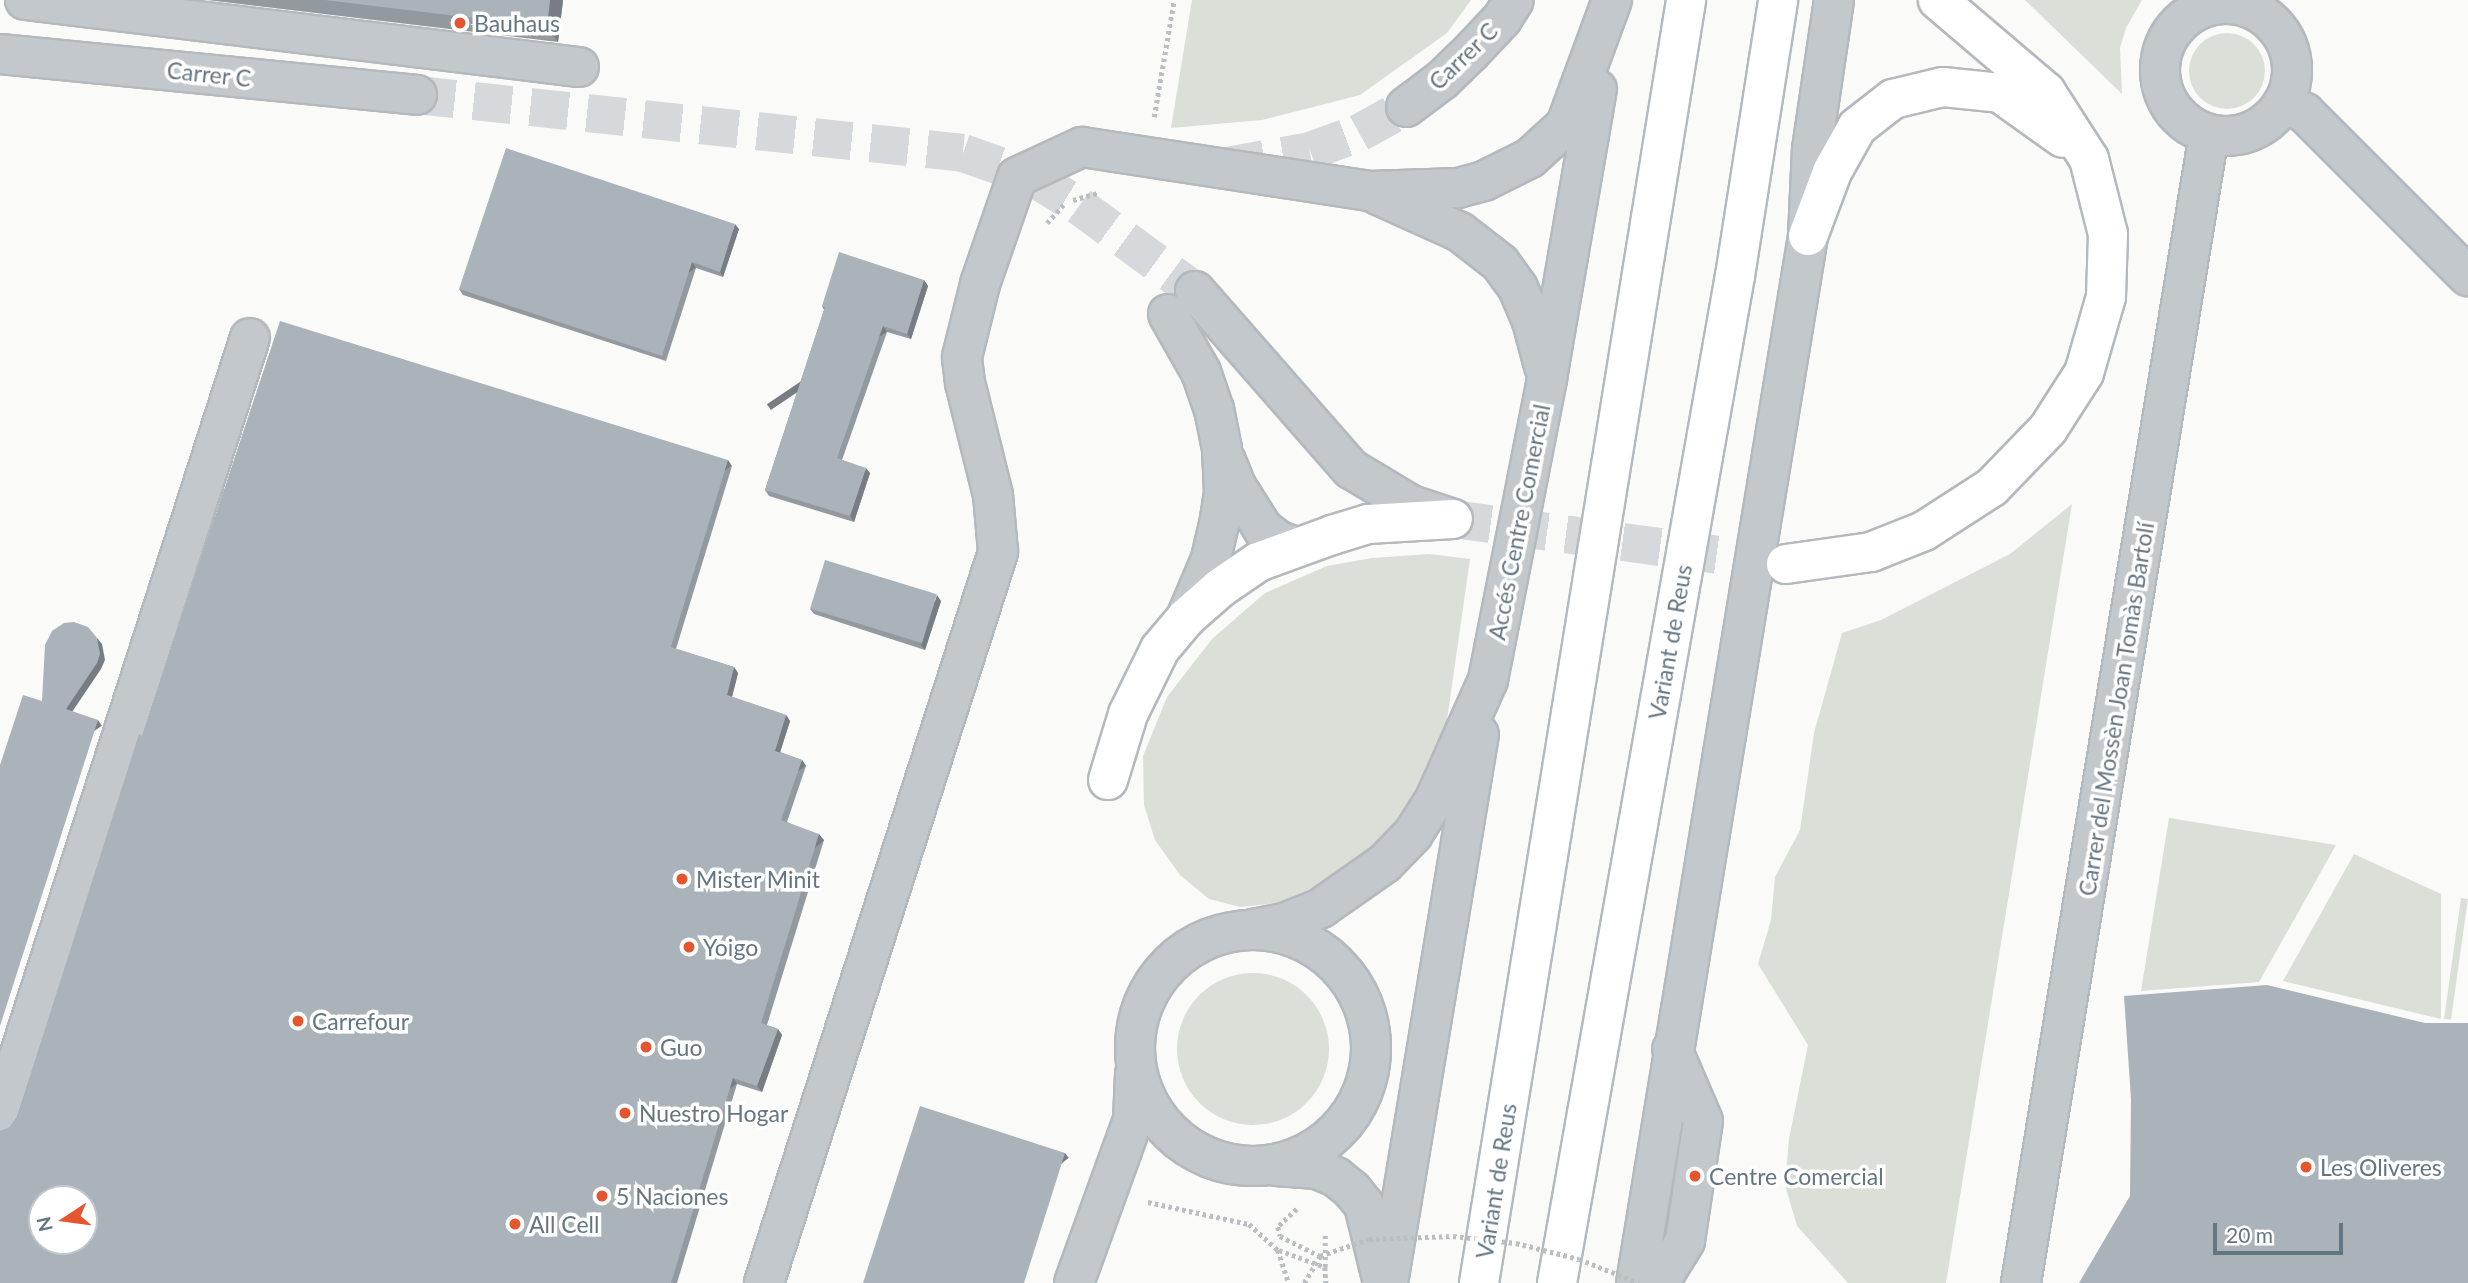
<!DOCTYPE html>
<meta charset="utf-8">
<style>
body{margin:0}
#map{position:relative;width:2468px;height:1283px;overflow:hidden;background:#fafaf8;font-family:Lato,sans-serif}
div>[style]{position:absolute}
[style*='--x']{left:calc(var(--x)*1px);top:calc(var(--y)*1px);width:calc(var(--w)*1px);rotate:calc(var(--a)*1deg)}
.green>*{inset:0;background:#dadfd7;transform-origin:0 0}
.round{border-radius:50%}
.minor-tunnel>*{height:38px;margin-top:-19px;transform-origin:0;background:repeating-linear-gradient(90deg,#d5d9db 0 38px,transparent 0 57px)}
.highway-tunnel>*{height:38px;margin-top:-19px;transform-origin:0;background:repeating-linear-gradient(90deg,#d5d9db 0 38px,transparent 0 57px)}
.path>*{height:4.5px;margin-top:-2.25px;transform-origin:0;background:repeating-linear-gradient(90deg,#bbbfc2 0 3.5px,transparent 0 7px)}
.roads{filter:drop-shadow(2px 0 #b4b9bd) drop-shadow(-2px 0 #b4b9bd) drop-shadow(0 2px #b4b9bd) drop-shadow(0 -2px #b4b9bd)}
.minor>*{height:38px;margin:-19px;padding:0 19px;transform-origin:19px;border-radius:19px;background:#c3c8cc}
.minor>.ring{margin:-19px;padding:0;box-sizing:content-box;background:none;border:38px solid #c3c8cc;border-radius:50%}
.highway>*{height:38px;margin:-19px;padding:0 19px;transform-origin:19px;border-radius:19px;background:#fff}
.path-bridge>*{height:4.5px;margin-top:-2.25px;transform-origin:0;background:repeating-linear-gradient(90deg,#bbbfc2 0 3.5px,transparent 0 7px)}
.wall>*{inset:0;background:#929a9f}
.shaded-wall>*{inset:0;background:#777d82;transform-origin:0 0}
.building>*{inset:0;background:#aab3b9;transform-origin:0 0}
.dots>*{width:19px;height:19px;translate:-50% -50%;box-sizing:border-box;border:4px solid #fff;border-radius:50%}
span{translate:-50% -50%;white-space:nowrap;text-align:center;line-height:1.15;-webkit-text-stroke:7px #fff;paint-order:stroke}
.poi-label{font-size:23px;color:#657683}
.left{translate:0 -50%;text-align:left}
.street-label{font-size:23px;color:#657683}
.north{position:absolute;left:28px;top:1185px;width:70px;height:70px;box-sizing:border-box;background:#fff;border:2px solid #c1c8cd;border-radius:50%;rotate:257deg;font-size:19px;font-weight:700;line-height:28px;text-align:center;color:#657683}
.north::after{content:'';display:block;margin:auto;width:24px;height:32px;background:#e4572e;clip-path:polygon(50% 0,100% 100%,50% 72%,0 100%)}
.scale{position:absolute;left:2213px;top:1223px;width:130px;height:32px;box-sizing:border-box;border:4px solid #657683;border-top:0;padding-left:9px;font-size:21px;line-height:24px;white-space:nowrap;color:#657683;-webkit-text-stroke:5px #fff;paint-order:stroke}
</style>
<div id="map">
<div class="green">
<div style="clip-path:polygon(1192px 0,1471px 0,1447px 33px,1360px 95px,1262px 120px,1171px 128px)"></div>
<div style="clip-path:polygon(2025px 0,2142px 0,2126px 28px,2120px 48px,2122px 94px)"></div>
<div class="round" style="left:2189px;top:33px;width:76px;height:76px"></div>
<div style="clip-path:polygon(2072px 504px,1946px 1283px,1848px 1283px,1797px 1226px,1785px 1185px,1789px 1139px,1808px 1045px,1758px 964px,1771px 920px,1775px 877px,1800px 830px,1814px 733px,1842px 633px,1881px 620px,2010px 554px)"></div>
<div style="clip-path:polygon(1429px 554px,1470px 559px,1446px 727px,1430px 774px,1398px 825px,1359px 858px,1315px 887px,1277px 903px,1240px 907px,1209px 899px,1180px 875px,1155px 840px,1144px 805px,1143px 756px,1167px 697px,1212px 639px,1265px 593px,1327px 566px,1372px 558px)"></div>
<div style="clip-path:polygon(2169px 818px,2336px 845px,2259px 982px,2141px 991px)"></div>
<div style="clip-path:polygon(2354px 854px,2441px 894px,2441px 1019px,2283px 981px)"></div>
<div style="left:2461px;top:898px;width:7px;height:122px;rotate:8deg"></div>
<div class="round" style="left:1177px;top:973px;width:152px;height:152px"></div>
</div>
<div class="minor-tunnel">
<div style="--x:417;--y:95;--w:549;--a:6.06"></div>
<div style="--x:963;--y:153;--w:75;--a:19.4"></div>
<div style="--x:1034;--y:178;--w:53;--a:31.9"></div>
<div style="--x:1079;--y:206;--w:144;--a:36.2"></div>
<div style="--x:1227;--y:166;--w:84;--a:-10.2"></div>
<div style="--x:1310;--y:151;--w:52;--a:-20.2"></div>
<div style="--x:1359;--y:133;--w:54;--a:-29"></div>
</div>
<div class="highway-tunnel">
<div style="--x:1453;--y:519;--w:336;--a:7.7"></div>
</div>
<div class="path">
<div style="--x:1154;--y:117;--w:119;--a:-80.3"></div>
<div style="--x:1073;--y:200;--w:26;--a:-16"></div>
<div style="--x:1047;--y:223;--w:27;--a:-48"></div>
<div style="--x:1148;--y:1202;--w:103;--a:12.3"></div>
<div style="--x:1249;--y:1224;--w:39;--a:42"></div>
<div style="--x:1278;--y:1250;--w:35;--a:72"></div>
<div style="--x:1297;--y:1209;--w:26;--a:137"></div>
<div style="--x:1278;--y:1227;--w:9;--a:77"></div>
<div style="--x:1280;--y:1236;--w:45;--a:26.6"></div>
<div style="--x:1279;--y:1250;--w:49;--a:20.3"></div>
<div style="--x:1325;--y:1267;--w:16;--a:86"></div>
<div style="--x:1325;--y:1267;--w:34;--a:-90"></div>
</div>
<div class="roads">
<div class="minor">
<div style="--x:25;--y:0;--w:558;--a:6.9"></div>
<div class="ring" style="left:2160px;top:4px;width:94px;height:94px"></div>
<div style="--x:0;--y:54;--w:419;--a:5.6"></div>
<div style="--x:2283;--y:103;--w:24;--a:24"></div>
<div style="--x:2305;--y:113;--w:231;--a:45"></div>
<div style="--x:1406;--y:107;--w:45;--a:-36.9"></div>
<div style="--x:1442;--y:80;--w:39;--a:-44"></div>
<div style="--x:1470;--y:53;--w:47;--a:-46.7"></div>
<div style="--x:1502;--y:19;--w:22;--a:-58"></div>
<div style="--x:1378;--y:195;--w:90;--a:24.3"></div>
<div style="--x:1460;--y:232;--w:51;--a:37.8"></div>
<div style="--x:1500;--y:263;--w:31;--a:54"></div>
<div style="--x:1518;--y:288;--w:36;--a:67"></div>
<div style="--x:1532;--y:321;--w:47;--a:75.1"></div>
<div style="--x:1195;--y:291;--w:237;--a:48.8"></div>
<div style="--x:1351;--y:469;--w:70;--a:31"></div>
<div style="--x:1411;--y:505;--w:44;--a:18.4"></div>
<div style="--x:1168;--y:314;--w:67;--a:60.4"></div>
<div style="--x:1201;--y:372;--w:39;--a:71"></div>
<div style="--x:1214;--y:409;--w:41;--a:78.7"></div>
<div style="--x:1222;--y:449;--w:44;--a:87.4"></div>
<div style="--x:1224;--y:493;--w:31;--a:99"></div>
<div style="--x:1219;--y:524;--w:36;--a:103"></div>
<div style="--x:1211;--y:559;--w:64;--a:113"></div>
<div style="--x:1226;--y:461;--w:27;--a:68"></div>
<div style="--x:1236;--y:486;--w:51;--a:57.9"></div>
<div style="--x:1263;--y:529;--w:20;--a:37"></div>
<div style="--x:1279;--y:541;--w:18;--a:19"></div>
<div style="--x:1253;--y:929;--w:32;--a:-11"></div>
<div style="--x:1284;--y:923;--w:40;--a:-22"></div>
<div style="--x:1321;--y:908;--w:78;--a:-35.1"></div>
<div style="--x:1385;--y:863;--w:40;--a:-46"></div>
<div style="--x:1413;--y:834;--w:41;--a:-57.8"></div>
<div style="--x:1435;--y:799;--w:130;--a:-66"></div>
<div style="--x:1488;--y:680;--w:308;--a:-78.9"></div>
<div style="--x:1547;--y:378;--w:293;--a:-80.2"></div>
<div class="ring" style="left:1135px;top:930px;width:198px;height:198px"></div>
<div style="--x:0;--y:1116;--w:817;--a:-72.19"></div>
<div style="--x:1276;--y:1166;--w:41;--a:4.2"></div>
<div style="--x:1317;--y:1169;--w:21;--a:23"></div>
<div style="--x:1336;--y:1177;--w:21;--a:39"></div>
<div style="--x:1352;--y:1190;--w:19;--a:51"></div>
<div style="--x:1364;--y:1205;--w:76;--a:76.3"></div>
<div style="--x:764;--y:1283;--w:768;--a:-72.25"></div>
<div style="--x:998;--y:552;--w:57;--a:-95"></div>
<div style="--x:993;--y:495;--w:115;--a:-104"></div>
<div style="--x:965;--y:383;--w:26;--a:-97"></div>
<div style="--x:962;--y:357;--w:75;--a:-76.1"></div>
<div style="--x:980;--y:284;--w:113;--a:-70.9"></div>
<div style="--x:1017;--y:177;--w:72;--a:-24.8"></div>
<div style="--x:1082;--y:147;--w:290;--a:8.7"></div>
<div style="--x:1369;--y:191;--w:89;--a:-1.9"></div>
<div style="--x:1458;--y:188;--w:27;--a:-15"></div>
<div style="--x:1484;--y:181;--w:51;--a:-26.6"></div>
<div style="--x:1530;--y:158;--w:49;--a:-42.5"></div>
<div style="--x:1566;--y:125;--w:133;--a:-69.8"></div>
<div style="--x:1074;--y:1283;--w:173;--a:-70.1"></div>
<div style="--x:1133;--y:1120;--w:46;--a:-87.5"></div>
<div style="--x:1388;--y:1283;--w:556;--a:-80.59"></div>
<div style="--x:1636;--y:1283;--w:1061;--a:-80.67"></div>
<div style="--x:1808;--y:236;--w:87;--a:-87.4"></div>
<div style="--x:1812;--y:149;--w:151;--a:-81.6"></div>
<div style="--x:1659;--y:1283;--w:49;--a:-58.2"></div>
<div style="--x:1685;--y:1241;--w:121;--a:-81.5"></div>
<div style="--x:1703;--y:1121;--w:78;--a:-113.3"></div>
<div style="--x:2021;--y:1283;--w:1164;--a:-80.71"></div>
</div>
<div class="highway">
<div style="--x:1808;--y:236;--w:68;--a:-69.4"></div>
<div style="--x:1832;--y:172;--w:51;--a:-60.9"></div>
<div style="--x:1857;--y:127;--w:46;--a:-37.9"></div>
<div style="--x:1893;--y:99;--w:51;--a:-13.5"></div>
<div style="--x:1943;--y:87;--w:57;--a:6"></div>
<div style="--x:2000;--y:93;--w:77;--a:35.5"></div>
<div style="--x:1786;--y:564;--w:86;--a:-8"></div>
<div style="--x:1871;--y:552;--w:57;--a:-21.6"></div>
<div style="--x:1924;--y:531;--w:81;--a:-32.9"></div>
<div style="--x:1992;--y:487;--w:81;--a:-46"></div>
<div style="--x:2048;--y:429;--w:67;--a:-57.3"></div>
<div style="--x:2084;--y:373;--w:79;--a:-73.9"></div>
<div style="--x:2106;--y:297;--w:63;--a:-88.2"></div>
<div style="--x:2108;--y:234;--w:77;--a:-104.2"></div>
<div style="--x:2089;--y:159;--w:80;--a:-122.7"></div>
<div style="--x:2046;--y:92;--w:142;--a:-139.6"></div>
<div style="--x:1108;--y:780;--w:69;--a:-73.1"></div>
<div style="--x:1128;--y:714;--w:72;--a:-63.8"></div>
<div style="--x:1160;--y:649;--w:40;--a:-50"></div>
<div style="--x:1186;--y:618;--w:45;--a:-41.4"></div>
<div style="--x:1220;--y:588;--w:46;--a:-34.4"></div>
<div style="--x:1258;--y:562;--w:79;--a:-20"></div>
<div style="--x:1332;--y:535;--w:38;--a:-17"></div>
<div style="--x:1368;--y:524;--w:85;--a:-3.4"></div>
<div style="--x:1479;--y:1283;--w:1300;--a:-80.83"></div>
<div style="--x:1557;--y:1283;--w:1023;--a:-79.98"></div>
<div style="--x:1735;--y:276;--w:279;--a:-81.1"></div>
</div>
</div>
<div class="path-bridge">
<div style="--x:1304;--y:1283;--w:31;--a:-59"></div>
<div style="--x:1320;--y:1256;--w:52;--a:-19.1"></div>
<div style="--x:1369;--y:1239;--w:84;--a:-2"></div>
<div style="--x:1453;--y:1236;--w:63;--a:6.3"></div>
<div style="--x:1516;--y:1243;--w:65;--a:14.3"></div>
<div style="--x:1579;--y:1259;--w:65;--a:21.8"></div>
</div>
<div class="wall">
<div style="clip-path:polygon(207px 0,563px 0,558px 42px)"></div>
<div style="clip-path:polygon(739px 229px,723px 277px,696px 268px,666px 361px,463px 295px,459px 289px)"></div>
<div style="clip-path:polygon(924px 280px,928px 286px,911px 339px,887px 332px,842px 460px,870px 473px,854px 522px,769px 496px,765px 490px,824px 310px,822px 306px)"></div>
<div style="clip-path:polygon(732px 466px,676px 649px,734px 667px,738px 673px,732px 697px,786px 715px,790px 721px,780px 752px,802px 760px,806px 766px,787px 822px,824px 840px,767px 1025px,778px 1029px,782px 1035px,762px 1092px,737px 1084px,677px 1283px,0 1283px,10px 1127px,17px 1117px,142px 736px)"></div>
<div style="clip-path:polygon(941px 601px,925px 650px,814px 614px,810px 609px)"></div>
</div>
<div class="shaded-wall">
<div style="clip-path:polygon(550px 0,563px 0,558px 42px,547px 27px)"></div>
<div style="clip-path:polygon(735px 224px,739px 229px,723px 277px,720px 272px)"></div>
<div style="left:692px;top:262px;width:7px;height:99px;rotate:56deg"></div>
<div style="clip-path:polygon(924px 280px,928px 286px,911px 339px,907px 334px)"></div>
<div style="left:883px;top:326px;width:7px;height:140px;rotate:56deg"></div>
<div style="left:728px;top:460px;width:7px;height:195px;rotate:56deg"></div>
<div style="clip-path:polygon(866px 468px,870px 473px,854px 522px,850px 516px)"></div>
<div style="clip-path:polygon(937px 595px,941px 601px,925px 650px,921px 645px)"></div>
<div style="clip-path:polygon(97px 638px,102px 644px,105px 660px,101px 669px,70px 715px,66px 709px)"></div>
<div style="clip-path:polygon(734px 667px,738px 673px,731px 701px,727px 695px)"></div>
<div style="clip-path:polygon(786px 715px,790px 721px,779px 756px,775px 751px)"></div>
<div style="left:98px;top:720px;width:7px;height:321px;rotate:56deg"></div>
<div style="left:802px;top:760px;width:7px;height:64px;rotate:56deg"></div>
<div style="left:819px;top:834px;width:8px;height:198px;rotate:50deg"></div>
<div style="clip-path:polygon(778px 1029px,782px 1035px,762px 1092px,757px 1086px)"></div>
<div style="left:733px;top:1078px;width:7px;height:214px;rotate:56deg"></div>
<div style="left:1065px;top:1153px;width:6px;height:136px;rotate:51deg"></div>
</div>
<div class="building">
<div style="clip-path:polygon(325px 0,550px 0,547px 27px)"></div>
<div style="clip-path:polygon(506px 148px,735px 224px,720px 272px,692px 262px,662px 356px,459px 289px)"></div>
<div style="clip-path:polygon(839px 252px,924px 280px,907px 334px,883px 326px,837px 458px,866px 468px,850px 516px,765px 490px,825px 307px,822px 306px)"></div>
<div style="clip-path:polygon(evenodd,280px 321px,728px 460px,671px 647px,734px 667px,727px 695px,786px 715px,775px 751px,802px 760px,781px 820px,819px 834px,761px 1023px,778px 1029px,757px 1086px,733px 1078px,671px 1283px,0 1283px,0 1131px,10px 1127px,17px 1117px,139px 734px,142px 736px,280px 321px,42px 1199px,84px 1199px,84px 1241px,42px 1241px,42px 1199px)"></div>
<div style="left:825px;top:560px;width:117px;height:51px;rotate:17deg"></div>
<div style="clip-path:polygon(74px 622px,88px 627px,97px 638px,100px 654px,97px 663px,66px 709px,98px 720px,0 1026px,0 765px,23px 695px,42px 701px,45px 645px,52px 631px,64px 623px)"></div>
<div style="clip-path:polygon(2267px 985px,2425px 1023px,2468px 1023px,2468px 1283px,2079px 1283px,2130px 1196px,2131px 1099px,2124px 996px)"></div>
<div style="clip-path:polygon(920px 1106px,1065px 1153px,1024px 1283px,863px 1283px)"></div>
</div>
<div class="dots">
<div style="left:460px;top:23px;background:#e4572e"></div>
<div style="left:682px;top:879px;background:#e4572e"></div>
<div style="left:689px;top:947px;background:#e4572e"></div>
<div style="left:298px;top:1021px;background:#e4572e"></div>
<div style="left:646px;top:1047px;background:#e4572e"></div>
<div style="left:625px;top:1113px;background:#e4572e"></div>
<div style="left:2306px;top:1167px;background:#e4572e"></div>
<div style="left:1695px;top:1176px;background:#e4572e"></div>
<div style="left:602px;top:1196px;background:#e4572e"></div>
<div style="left:515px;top:1224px;background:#e4572e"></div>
</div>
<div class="poi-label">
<span class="left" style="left:474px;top:23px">Bauhaus</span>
<span class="left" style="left:696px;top:879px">Mister Minit</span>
<span class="left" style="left:703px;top:947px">Yoigo</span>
<span class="left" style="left:312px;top:1021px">Carrefour</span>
<span class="left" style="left:660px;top:1047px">Guo</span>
<span class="left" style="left:639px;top:1113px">Nuestro Hogar</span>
<span class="left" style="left:2320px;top:1167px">Les Oliveres</span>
<span class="left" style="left:1709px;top:1176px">Centre Comercial</span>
<span class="left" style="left:616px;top:1196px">5 Naciones</span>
<span class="left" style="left:529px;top:1224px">All Cell</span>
</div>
<div class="street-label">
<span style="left:1463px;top:56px;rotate:-44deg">Carrer C</span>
<span style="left:209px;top:74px;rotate:6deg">Carrer C</span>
<span style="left:1519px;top:522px;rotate:-79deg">Accés Centre Comercial</span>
<span style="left:1670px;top:642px;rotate:-80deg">Variant de Reus</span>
<span style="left:2116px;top:709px;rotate:-81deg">Carrer del Mossèn Joan Tomàs Bartolí</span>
<span style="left:1496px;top:1181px;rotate:-81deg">Variant de Reus</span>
</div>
<div class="north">N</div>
<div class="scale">20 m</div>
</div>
